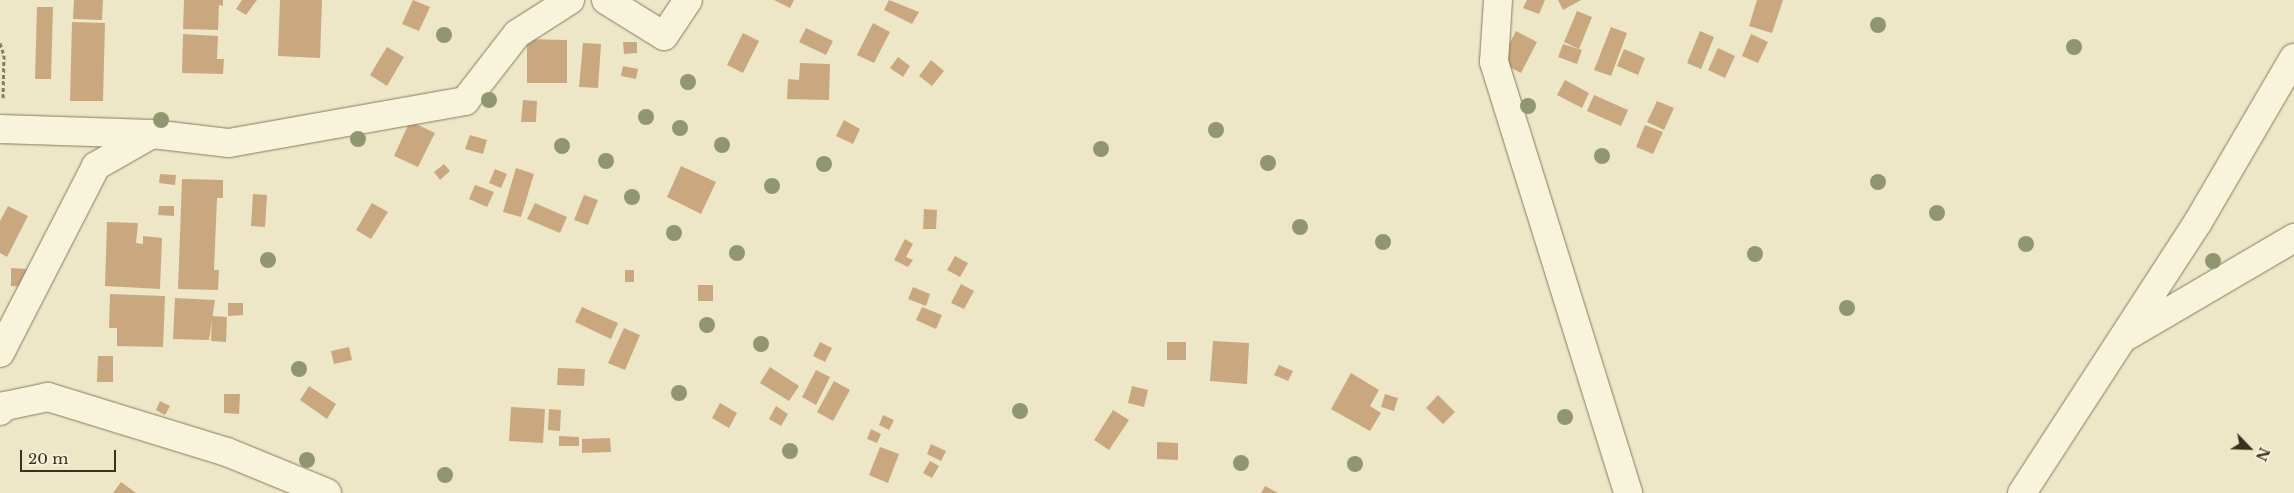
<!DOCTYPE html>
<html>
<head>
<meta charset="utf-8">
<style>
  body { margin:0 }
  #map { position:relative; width:2294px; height:493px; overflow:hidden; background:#ede7c8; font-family:"Libre Baskerville",serif }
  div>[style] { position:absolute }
  .building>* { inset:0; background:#caa87f }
  .path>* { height:3px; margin-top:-1.5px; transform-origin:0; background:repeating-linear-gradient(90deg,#897a5d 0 4px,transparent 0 6.5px) }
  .roads { filter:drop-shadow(0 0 1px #897a5d) drop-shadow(0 0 1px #897a5d) }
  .street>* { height:28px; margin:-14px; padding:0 14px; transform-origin:14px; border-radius:14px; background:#f8f3db }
  .trees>* { width:16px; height:16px; margin:-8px; border-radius:50%; background:#909770 }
  span { translate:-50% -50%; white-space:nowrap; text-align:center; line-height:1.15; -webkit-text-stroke:4px #f5f0d7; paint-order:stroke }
  .north { position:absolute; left:2224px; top:423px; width:50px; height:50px; -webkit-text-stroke:4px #f5f0d7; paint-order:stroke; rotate:114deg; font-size:14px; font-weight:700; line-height:20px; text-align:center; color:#3a3020 }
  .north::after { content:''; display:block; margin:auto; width:18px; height:22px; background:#3a3020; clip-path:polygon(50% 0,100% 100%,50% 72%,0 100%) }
  .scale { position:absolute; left:20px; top:450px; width:96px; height:22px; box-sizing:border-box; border:2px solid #3a3020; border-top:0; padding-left:6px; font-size:15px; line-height:18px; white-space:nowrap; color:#3a3020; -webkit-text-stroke:4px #f5f0d7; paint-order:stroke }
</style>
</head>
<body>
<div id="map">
  <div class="building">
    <div style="clip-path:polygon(74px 0,103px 0,102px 20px,73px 19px)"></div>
    <div style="clip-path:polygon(184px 0,223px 0,223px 6px,219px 5px,218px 30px,183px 29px)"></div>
    <div style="clip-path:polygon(242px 0,257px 0,246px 15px,236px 9px)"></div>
    <div style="clip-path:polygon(280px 0,322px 0,320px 58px,278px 56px)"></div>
    <div style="clip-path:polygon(413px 0,430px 7px,419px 31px,402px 24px)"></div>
    <div style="clip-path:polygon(774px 0,794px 0,790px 8px)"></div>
    <div style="clip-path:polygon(889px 0,919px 12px,912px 24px,884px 10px)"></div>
    <div style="clip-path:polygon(1527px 0,1545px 0,1539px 14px,1523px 8px)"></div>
    <div style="clip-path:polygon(1558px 0,1581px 0,1563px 10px)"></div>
    <div style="clip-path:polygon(1757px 0,1783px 0,1772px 33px,1749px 26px)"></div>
    <div style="clip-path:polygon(37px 7px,53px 7px,51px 79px,35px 79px)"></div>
    <div style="clip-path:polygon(1577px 11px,1592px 17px,1579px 49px,1564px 42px)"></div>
    <div style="clip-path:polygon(72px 22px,105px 23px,103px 101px,70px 101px)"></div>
    <div style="clip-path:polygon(873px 23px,890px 32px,874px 63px,857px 55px)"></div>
    <div style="clip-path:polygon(1611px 27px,1627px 33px,1611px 76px,1594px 70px)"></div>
    <div style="clip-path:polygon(806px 28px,833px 41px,826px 55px,799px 42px)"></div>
    <div style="clip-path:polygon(1516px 31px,1537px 42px,1521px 73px,1500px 62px)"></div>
    <div style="clip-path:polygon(1700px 31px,1714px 37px,1701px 69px,1687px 63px)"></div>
    <div style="clip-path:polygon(743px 33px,759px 41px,743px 73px,727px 65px)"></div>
    <div style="clip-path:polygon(183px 34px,218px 36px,217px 59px,224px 59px,223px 74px,182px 73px)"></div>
    <div style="clip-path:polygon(1751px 34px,1768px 42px,1758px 63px,1742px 56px)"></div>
    <div style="clip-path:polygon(527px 39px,567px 40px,567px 83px,527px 83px)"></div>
    <div style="clip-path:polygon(623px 42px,637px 42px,637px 53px,624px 54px)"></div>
    <div style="clip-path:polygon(583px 43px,601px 44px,598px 88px,579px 87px)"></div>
    <div style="clip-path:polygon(1563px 44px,1582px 50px,1577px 64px,1558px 57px)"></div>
    <div style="clip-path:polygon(387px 47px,404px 57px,387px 86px,370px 75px)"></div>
    <div style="clip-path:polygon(1718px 48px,1735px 56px,1725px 78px,1708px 70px)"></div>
    <div style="clip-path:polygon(1624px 49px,1645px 58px,1638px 75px,1617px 66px)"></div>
    <div style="clip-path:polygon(898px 57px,910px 66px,903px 77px,890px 68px)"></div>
    <div style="clip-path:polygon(931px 60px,944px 71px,932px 86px,919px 76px)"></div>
    <div style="clip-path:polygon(800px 63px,830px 64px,829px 100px,787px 99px,788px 79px,799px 80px)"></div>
    <div style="clip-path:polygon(623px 66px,638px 69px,636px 79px,621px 76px)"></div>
    <div style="clip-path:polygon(1565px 80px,1589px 93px,1582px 108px,1557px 95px)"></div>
    <div style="clip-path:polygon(1594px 95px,1628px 110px,1621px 126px,1587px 111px)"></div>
    <div style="clip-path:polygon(523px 100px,537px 101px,536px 122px,521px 122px)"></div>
    <div style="clip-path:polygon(1657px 101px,1674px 108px,1664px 130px,1647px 122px)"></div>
    <div style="clip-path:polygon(844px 120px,860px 129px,853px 144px,836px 136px)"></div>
    <div style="clip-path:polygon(410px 121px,435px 133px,418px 167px,394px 156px)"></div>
    <div style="clip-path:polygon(1645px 125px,1663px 132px,1653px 154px,1636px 147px)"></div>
    <div style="clip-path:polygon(470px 135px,487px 140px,483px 154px,465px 149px)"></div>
    <div style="clip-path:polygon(444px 164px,450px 171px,440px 180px,434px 172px)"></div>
    <div style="clip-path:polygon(681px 166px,716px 182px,701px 214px,667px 197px)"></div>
    <div style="clip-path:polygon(516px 168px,534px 174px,521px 217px,503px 212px)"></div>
    <div style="clip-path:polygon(495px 169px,507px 174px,501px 188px,489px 183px)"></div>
    <div style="clip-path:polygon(160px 174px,176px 175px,175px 185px,159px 183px)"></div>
    <div style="clip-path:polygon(182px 179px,223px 180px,223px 198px,217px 198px,214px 270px,219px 270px,218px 290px,178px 289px)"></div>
    <div style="clip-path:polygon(475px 185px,494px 192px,487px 207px,469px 199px)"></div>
    <div style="clip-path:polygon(253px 194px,267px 195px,265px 227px,251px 226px)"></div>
    <div style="clip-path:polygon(584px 195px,598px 200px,588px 225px,574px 220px)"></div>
    <div style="clip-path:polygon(372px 203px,388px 212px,371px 239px,356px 230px)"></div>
    <div style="clip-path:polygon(535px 203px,567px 217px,560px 233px,527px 219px)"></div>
    <div style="clip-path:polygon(8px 206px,28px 216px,7px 257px,0 253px,0 221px)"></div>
    <div style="clip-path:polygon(159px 206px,174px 206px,174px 216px,158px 215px)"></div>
    <div style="clip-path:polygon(924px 209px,937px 210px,936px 229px,923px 229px)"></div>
    <div style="clip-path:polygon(107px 222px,138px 223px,136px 243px,143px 244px,143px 236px,162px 238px,160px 289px,105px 286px)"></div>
    <div style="clip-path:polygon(905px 239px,913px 244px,906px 257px,913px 260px,908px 267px,894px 260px)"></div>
    <div style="clip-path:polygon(955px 256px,968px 263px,960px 277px,947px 270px)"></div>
    <div style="clip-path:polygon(11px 268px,27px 269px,27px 287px,11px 286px)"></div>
    <div style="clip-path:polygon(625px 270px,634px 270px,634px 282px,625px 282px)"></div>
    <div style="clip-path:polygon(961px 284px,974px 291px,964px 309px,951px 303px)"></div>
    <div style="clip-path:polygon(698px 285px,713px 285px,713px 301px,698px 301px)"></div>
    <div style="clip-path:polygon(913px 287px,930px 294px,926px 306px,908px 299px)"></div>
    <div style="clip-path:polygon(110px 294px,165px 296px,163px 347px,117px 346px,117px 328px,109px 328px)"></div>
    <div style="clip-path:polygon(175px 298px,215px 300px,209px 340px,173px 339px)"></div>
    <div style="clip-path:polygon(228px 303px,243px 303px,243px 315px,228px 316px)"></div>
    <div style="clip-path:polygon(582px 307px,618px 323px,611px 339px,575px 322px)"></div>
    <div style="clip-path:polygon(922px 307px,942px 315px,936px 329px,916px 320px)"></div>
    <div style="clip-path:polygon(212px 316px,227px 317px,226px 342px,211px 341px)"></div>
    <div style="clip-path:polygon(624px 328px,640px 335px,625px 370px,608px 363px)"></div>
    <div style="clip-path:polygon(1213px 341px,1249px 343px,1247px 384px,1210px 381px)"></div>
    <div style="clip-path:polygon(820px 342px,832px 348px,825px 362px,813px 356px)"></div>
    <div style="clip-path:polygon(1167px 342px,1186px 342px,1186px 360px,1167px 360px)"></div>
    <div style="clip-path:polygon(349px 347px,352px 360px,334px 364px,331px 351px)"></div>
    <div style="clip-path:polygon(98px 356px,113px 356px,113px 382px,97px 382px)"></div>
    <div style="clip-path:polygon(1279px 365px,1293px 371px,1288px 381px,1274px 375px)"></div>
    <div style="clip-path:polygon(770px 367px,799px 386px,789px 401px,760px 383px)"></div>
    <div style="clip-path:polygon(558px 368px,585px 369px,584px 386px,557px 385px)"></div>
    <div style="clip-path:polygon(816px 370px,830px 377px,816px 405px,802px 397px)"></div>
    <div style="clip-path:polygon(1351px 373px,1379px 390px,1370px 406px,1381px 413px,1370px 431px,1331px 409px)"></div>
    <div style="clip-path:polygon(834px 381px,850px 390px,833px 421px,817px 412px)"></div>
    <div style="clip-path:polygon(309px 386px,336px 404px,327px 419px,300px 400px)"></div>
    <div style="clip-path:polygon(1132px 386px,1148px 390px,1144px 407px,1128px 403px)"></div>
    <div style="clip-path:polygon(224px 394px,240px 394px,239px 414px,224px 413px)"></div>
    <div style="clip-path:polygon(1385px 394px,1398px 398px,1394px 411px,1381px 407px)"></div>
    <div style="clip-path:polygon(1438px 395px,1455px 412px,1443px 424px,1426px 408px)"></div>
    <div style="clip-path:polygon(160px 401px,170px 406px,165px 415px,156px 410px)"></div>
    <div style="clip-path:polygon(720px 403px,737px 413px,729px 428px,712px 418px)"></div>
    <div style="clip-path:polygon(776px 406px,788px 414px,781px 426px,769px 419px)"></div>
    <div style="clip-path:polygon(511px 407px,545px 409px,543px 443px,509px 441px)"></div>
    <div style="clip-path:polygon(549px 409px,561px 410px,560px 431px,548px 430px)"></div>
    <div style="clip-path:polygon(1113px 410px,1129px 420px,1109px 450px,1094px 440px)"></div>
    <div style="clip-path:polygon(883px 415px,894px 420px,889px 430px,879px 425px)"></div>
    <div style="clip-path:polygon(871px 429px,881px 434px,877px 443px,867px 439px)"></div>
    <div style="clip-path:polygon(559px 436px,579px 437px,579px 446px,559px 446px)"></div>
    <div style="clip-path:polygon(610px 438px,611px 452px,582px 453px,582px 439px)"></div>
    <div style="clip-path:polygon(1157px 442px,1178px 443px,1178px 460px,1157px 459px)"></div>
    <div style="clip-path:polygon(931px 444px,946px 451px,941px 461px,927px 454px)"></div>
    <div style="clip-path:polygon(880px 447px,899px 454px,888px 483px,869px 475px)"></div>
    <div style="clip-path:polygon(930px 461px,939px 466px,932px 478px,923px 473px)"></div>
    <div style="clip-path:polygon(121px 482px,136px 493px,113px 493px)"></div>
    <div style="clip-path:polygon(1265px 486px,1278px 493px,1261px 493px)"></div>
  </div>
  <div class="path">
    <div style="left:0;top:43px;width:13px;rotate:72deg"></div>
    <div style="left:4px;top:55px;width:45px;rotate:91.3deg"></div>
  </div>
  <div class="roads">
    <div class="street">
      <div style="left:606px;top:0;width:68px;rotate:31.8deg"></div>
      <div style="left:664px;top:36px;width:43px;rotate:-56.3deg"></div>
      <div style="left:1498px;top:0;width:62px;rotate:93.7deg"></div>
      <div style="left:1494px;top:62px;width:451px;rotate:72.7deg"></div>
      <div style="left:0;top:129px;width:152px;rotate:1.9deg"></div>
      <div style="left:152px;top:134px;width:78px;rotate:6.7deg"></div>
      <div style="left:229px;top:143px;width:240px;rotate:-10.1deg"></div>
      <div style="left:465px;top:101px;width:85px;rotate:-52.2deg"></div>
      <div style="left:517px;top:34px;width:63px;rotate:-32.7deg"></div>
      <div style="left:2127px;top:336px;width:194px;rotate:-30.4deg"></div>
      <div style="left:0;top:353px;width:210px;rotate:-62.8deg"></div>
      <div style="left:96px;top:166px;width:64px;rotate:-29.7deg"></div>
      <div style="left:0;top:411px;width:7px;rotate:-45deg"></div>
      <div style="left:5px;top:406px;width:44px;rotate:-11.8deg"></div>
      <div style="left:48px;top:397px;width:187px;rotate:17.1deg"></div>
      <div style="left:227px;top:452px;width:108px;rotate:22.3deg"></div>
      <div style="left:2022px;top:493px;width:323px;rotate:-57deg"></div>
      <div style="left:2198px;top:222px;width:190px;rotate:-59.7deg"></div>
    </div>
  </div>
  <div class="trees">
    <div style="left:1878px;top:25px"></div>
    <div style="left:444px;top:35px"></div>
    <div style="left:2074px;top:47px"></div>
    <div style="left:688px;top:82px"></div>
    <div style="left:489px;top:100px"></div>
    <div style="left:1528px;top:106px"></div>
    <div style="left:646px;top:117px"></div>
    <div style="left:161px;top:120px"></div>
    <div style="left:680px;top:128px"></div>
    <div style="left:1216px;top:130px"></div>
    <div style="left:358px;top:139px"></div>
    <div style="left:722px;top:145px"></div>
    <div style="left:562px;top:146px"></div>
    <div style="left:1101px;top:149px"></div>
    <div style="left:1602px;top:156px"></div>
    <div style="left:606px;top:161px"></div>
    <div style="left:1268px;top:163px"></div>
    <div style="left:824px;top:164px"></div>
    <div style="left:1878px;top:182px"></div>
    <div style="left:772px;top:186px"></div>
    <div style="left:632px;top:197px"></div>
    <div style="left:1937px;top:213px"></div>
    <div style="left:1300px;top:227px"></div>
    <div style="left:674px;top:233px"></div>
    <div style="left:1383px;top:242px"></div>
    <div style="left:2026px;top:244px"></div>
    <div style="left:737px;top:253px"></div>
    <div style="left:1755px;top:254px"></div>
    <div style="left:268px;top:260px"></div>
    <div style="left:2213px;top:261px"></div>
    <div style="left:1847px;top:308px"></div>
    <div style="left:707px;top:325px"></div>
    <div style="left:761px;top:344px"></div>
    <div style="left:299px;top:369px"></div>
    <div style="left:679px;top:393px"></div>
    <div style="left:1020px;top:411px"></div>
    <div style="left:1565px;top:417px"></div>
    <div style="left:790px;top:451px"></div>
    <div style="left:307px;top:460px"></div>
    <div style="left:1241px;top:463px"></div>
    <div style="left:1355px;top:464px"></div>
    <div style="left:445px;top:475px"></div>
  </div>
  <div class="north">N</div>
  <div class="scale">20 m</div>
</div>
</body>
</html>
